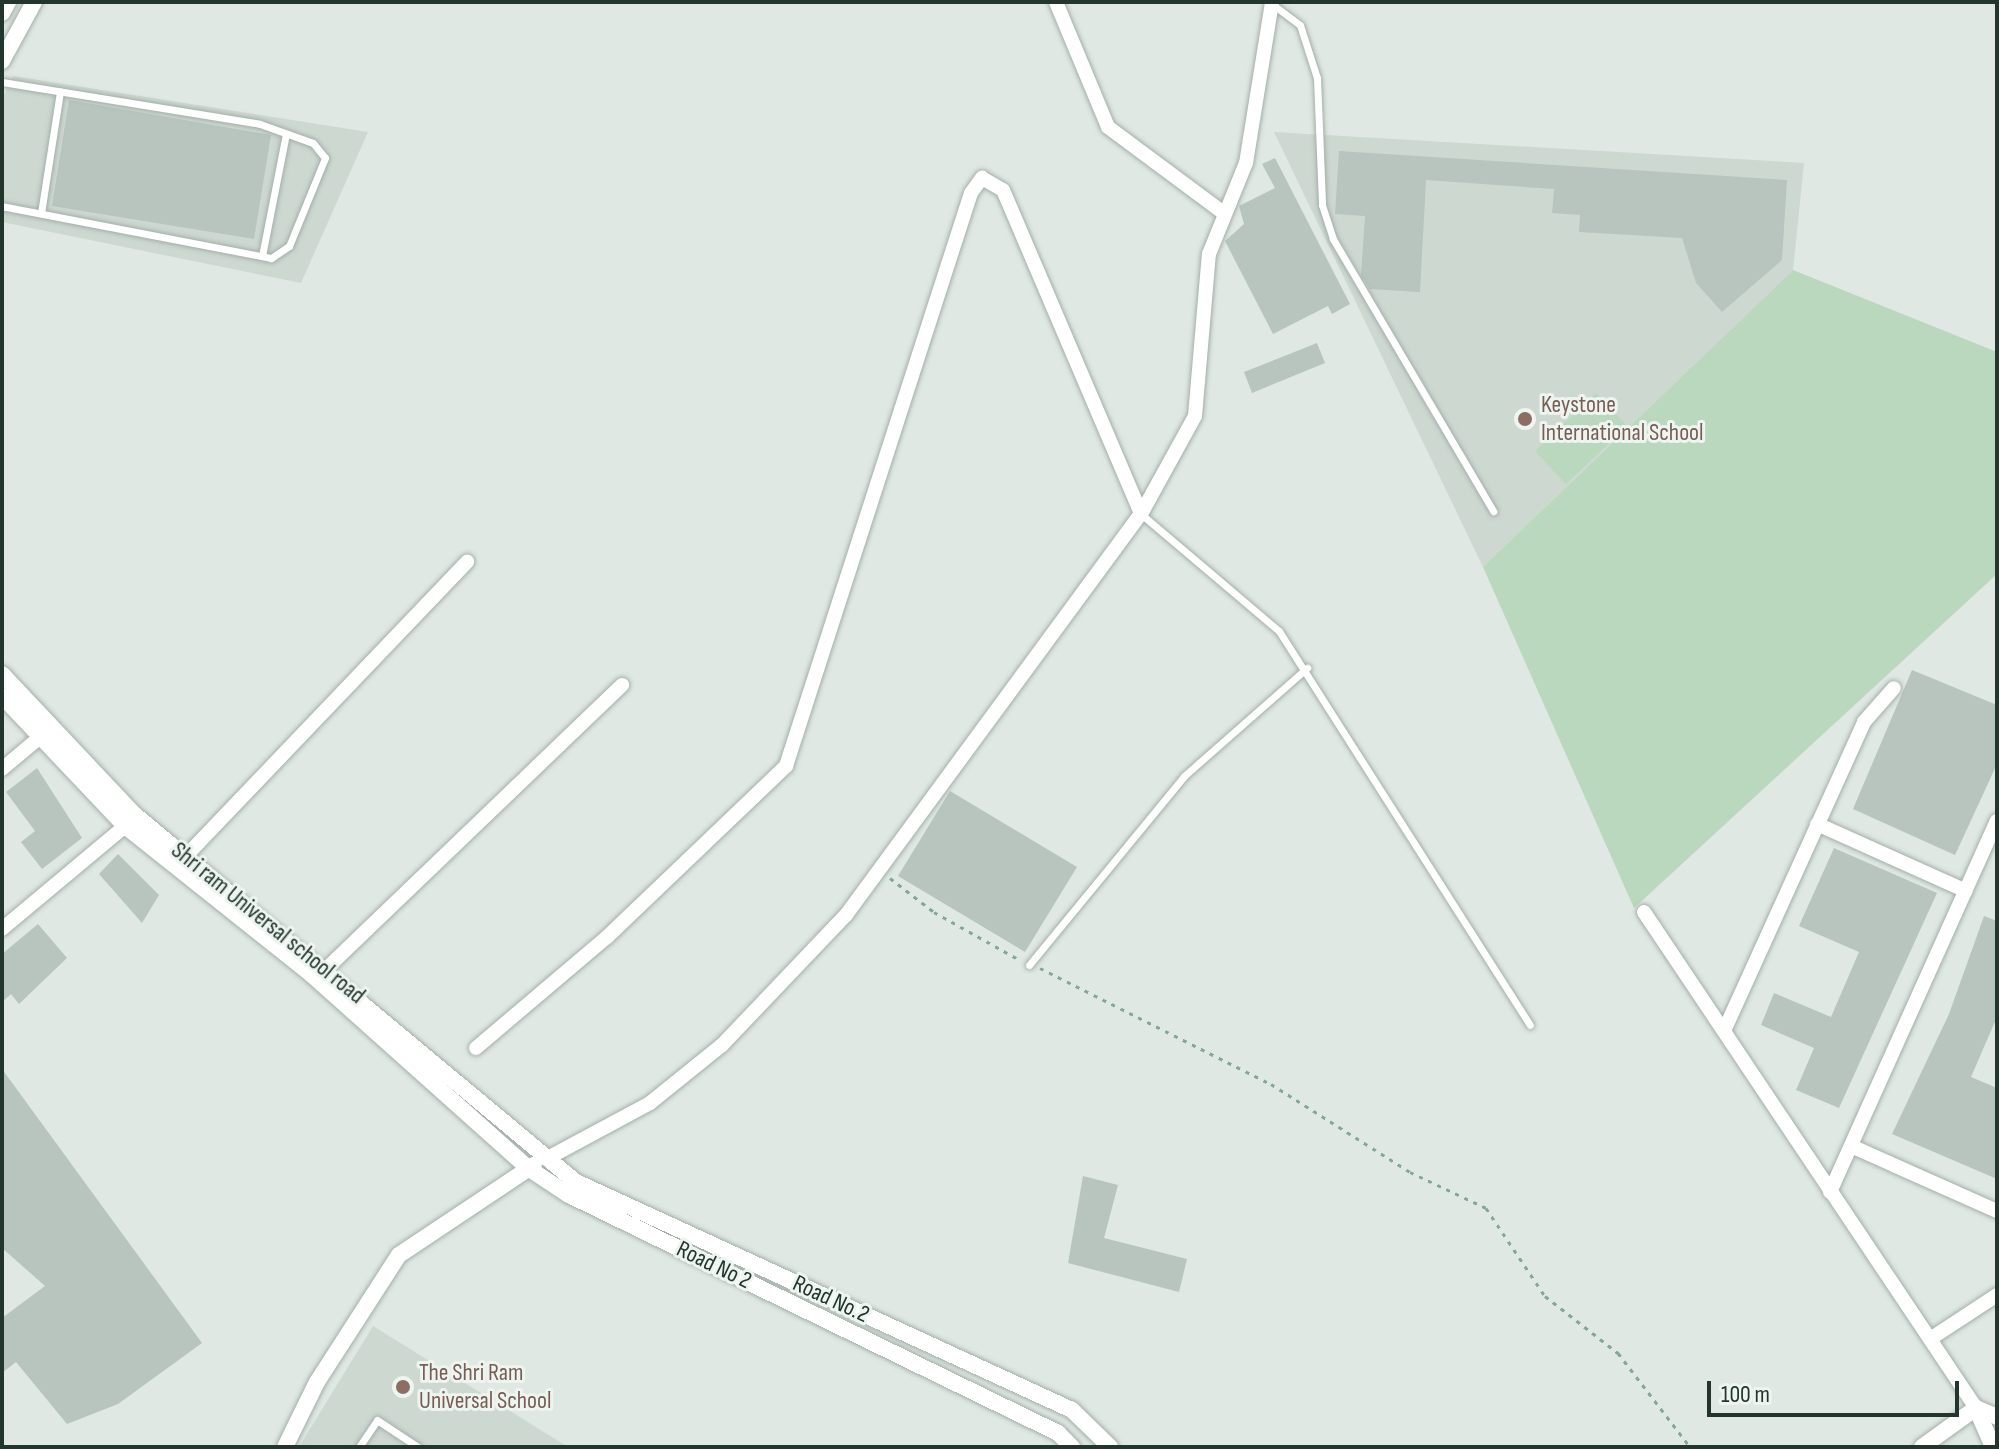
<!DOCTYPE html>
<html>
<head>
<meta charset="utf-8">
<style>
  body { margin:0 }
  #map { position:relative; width:1999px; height:1449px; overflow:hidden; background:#dfe8e2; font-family:"Sofia Sans Condensed",sans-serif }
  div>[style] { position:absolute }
  .built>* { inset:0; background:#cdd8d1 }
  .green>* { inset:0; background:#b9d8bd }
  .building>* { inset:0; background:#b7c5be }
  .path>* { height:3px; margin-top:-1.5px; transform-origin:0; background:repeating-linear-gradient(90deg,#82a996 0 4px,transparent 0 10px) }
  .roads { filter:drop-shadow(0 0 2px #a3afa8) drop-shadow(0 0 2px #a3afa8) }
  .service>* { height:7px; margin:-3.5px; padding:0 3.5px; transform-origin:3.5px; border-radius:3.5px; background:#fff }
  .minor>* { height:14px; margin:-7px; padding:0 7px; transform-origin:7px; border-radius:7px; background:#fff }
  .tertiary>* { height:16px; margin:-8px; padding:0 8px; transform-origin:8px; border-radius:8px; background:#fff }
  .dots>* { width:22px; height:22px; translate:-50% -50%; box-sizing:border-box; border:4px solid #eef5f1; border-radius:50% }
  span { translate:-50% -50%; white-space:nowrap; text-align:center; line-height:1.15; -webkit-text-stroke:6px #eef5f1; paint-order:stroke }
  .education-label { font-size:24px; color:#785e54 }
  .left { translate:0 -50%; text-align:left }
  .street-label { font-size:24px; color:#22362d }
  .frame { position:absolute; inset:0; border:4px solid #22362d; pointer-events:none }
  .scale { position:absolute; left:1707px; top:1381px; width:252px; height:36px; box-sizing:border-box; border:4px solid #22362d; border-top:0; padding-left:10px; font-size:24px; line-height:28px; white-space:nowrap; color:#22362d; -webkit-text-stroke:6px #eef5f1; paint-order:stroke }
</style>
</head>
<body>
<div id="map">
  <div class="built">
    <div style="clip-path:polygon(13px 76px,368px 132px,301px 283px,2px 222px,2px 99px)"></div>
    <div style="clip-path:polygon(1274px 132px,1804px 163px,1793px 270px,1483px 567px)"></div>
    <div style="clip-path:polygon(373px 1326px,568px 1447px,299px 1447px)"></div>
  </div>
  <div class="green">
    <div style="clip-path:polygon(1793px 270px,1997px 352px,1997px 574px,1634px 908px,1483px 567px)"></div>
    <div style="clip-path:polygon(1596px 393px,1627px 426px,1566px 484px,1535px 451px)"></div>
  </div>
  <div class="building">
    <div style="clip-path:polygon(69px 100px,271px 135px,254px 239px,52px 206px)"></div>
    <div style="clip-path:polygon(1339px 151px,1787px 180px,1782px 260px,1722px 312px,1696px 283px,1682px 238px,1579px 232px,1580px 215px,1552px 213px,1554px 189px,1426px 180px,1420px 292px,1370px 289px,1361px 275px,1365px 216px,1335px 214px)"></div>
    <div style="clip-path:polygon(1275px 158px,1350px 304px,1332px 314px,1328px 306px,1273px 334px,1225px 241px,1244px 224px,1239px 206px,1275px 188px,1262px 164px)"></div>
    <div style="clip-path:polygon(1317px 343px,1325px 363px,1252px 393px,1244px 372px)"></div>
    <div style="clip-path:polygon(1912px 670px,1997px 705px,1997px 764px,1955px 855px,1853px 809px)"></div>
    <div style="clip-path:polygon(37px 768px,82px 838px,42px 869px,21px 842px,35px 831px,6px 792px)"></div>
    <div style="clip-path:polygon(950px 791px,1077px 867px,1025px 952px,898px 876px)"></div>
    <div style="clip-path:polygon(1834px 848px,1937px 893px,1839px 1108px,1796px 1090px,1814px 1048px,1761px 1025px,1774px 993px,1831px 1017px,1859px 952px,1799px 926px)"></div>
    <div style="clip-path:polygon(118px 854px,159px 895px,142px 923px,99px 874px)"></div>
    <div style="clip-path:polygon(1984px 916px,1997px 921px,1997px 1017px,1971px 1077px,1997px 1088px,1997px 1179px,1892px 1134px,1949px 1014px)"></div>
    <div style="clip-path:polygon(38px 924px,67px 958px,19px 1004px,11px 994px,2px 1002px,2px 954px)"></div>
    <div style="clip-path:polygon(2px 1069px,202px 1343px,118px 1404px,67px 1424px,16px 1362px,2px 1373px,2px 1318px,45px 1286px,2px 1248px)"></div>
    <div style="clip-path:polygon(1083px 1176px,1118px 1185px,1104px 1238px,1187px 1259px,1179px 1292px,1068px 1263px)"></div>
  </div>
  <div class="path">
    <div style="left:890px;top:878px;width:56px;rotate:37.7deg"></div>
    <div style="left:934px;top:912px;width:96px;rotate:29.2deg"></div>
    <div style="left:1040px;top:968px;width:258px;rotate:26.7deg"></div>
    <div style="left:1271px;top:1084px;width:165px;rotate:32.3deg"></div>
    <div style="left:1410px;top:1172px;width:84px;rotate:25.3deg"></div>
    <div style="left:1486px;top:1208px;width:106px;rotate:56.2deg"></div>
    <div style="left:1545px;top:1296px;width:93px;rotate:38deg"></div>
    <div style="left:1618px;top:1353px;width:118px;rotate:52.5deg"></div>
  </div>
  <div class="roads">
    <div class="service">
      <div style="left:1272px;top:4px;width:35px;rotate:37deg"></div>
      <div style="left:1300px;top:25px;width:56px;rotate:72.2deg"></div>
      <div style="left:1317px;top:78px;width:127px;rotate:87.7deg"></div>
      <div style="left:1322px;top:205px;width:36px;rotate:72deg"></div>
      <div style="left:1333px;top:239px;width:316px;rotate:59.5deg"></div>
      <div style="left:2px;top:82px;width:261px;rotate:9.2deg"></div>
      <div style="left:260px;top:124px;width:56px;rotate:19.7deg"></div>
      <div style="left:313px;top:143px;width:19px;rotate:51deg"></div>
      <div style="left:325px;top:158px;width:95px;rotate:112.2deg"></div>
      <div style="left:289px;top:246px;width:22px;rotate:146deg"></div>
      <div style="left:271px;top:258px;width:274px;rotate:-169.1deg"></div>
      <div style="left:41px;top:213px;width:123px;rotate:-81.1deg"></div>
      <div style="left:262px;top:256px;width:124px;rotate:-78.9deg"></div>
      <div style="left:1141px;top:514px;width:181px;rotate:40.3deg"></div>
      <div style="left:1279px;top:631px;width:467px;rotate:57.5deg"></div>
      <div style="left:1029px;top:965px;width:244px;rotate:-50.6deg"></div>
      <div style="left:1184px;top:776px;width:164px;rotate:-41.3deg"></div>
      <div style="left:359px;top:1447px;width:32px;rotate:-56deg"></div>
      <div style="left:377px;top:1420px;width:49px;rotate:33.4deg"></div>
    </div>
    <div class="minor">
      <div style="left:1056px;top:2px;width:135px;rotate:67.4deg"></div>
      <div style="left:1108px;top:127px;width:144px;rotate:36.6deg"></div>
      <div style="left:2px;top:769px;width:50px;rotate:-40.1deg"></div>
      <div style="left:1817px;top:824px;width:163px;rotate:24.2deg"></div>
      <div style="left:184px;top:858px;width:410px;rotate:-46.3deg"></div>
      <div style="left:1644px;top:912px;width:597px;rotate:56.2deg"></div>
      <div style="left:2px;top:929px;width:160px;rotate:-39.9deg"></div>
      <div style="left:327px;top:968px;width:409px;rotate:-43.8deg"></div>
      <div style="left:1724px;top:1031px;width:339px;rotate:-65.6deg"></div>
      <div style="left:1864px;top:722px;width:45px;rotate:-48.6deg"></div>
      <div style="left:476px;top:1048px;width:172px;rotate:-40.3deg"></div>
      <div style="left:607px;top:937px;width:248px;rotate:-43.7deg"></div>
      <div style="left:786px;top:766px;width:602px;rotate:-72.11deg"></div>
      <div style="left:971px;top:193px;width:19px;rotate:-54deg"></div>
      <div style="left:982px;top:178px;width:24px;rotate:30deg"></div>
      <div style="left:1003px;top:190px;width:352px;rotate:66.9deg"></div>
      <div style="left:1851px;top:1146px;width:160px;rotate:24deg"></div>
      <div style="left:546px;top:1159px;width:118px;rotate:-28.3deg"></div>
      <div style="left:650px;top:1103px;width:92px;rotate:-38.9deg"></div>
      <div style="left:722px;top:1045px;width:180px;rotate:-46.4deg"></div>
      <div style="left:846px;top:915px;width:498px;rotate:-53.7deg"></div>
      <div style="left:1141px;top:514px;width:112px;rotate:-61.1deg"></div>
      <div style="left:1195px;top:416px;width:163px;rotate:-85.1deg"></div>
      <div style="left:1209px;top:254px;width:98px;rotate:-67.9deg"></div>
      <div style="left:1246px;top:163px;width:163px;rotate:-80.8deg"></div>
      <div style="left:1830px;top:1192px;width:407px;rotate:-65.8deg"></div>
      <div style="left:1930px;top:1339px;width:80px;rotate:-33.3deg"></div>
    </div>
    <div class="tertiary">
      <div style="left:2px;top:13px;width:13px;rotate:-61deg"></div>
      <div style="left:2px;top:61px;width:67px;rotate:-61.5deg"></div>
      <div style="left:2px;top:674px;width:194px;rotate:46.7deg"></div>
      <div style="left:135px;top:815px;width:574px;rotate:39.77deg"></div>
      <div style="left:576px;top:1182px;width:546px;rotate:24.69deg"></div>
      <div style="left:1072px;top:1410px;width:53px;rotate:44.2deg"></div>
      <div style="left:2px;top:696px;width:179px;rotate:46.6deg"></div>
      <div style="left:125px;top:826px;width:238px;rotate:38.5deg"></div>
      <div style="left:311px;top:974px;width:291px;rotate:41.8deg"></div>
      <div style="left:528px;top:1168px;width:49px;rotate:33.4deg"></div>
      <div style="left:569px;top:1195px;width:544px;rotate:25.95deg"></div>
      <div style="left:1058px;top:1433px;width:20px;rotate:45deg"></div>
      <div style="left:1976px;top:1408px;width:43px;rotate:66.4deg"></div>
      <div style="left:1976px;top:1408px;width:23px;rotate:23deg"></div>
      <div style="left:285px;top:1447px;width:72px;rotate:-63.8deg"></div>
      <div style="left:317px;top:1382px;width:151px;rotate:-57.2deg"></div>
      <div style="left:399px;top:1255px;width:162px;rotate:-33.7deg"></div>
      <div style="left:1922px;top:1447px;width:67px;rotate:-35.8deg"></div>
    </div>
  </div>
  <div class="dots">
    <div style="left:1525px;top:419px;background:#8d6e63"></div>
    <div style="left:403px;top:1387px;background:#8d6e63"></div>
  </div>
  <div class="education-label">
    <span class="left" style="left:1541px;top:419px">Keystone<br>International School</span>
    <span class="left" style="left:419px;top:1387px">The Shri Ram<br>Universal School</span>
  </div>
  <div class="street-label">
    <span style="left:268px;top:923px;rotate:39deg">Shri ram Universal school road</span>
    <span style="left:714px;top:1265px;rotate:26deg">Road No 2</span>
    <span style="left:831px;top:1299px;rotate:25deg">Road No.2</span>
  </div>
  <div class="frame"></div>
  <div class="scale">100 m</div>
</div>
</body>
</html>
